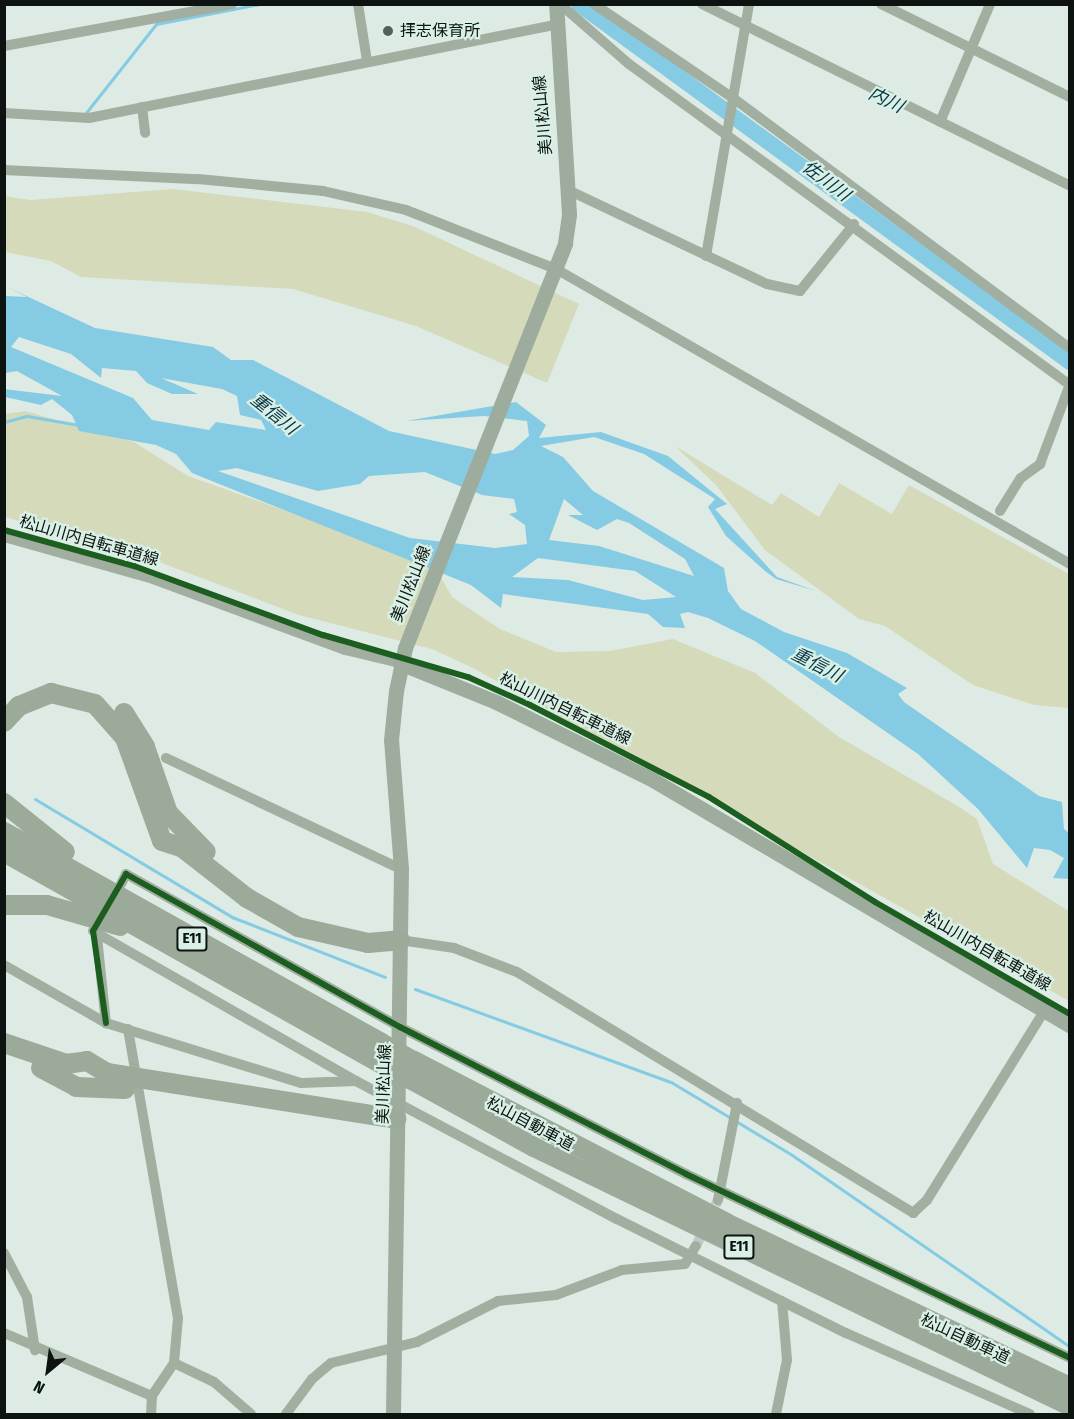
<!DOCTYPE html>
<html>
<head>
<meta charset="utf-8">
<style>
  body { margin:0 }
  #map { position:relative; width:1074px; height:1419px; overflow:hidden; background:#deebe5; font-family:"Fira Sans Condensed","Noto Sans JP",sans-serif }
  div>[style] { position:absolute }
  .green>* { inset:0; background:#d4daba }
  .water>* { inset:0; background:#85cbe4 }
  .stream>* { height:3px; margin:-1.5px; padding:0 1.5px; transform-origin:1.5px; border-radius:1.5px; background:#85cbe4 }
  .river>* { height:16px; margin:-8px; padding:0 8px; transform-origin:8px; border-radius:8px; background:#85cbe4 }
  .street-tunnel>* { height:10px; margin-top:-5px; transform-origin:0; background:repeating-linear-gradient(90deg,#becbc5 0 10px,transparent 0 15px) }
  .street>* { height:10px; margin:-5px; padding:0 5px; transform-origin:5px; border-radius:5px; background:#a2aea0 }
  .secondary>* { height:15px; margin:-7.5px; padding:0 7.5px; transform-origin:7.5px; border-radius:7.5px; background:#9eac9e }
  .highway>* { height:20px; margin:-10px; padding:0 10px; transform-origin:10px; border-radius:10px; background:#9caa9a }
  .highway-bridge>* { height:20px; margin:-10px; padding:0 10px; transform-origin:10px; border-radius:10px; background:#9caa9a }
  .cycleway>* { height:6px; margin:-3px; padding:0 3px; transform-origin:3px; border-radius:3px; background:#1b5e20 }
  .dots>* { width:16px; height:16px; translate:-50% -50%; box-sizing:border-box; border:3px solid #d9f0e6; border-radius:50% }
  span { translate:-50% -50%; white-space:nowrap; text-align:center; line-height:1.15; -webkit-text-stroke:4.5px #d9f0e6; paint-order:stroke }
  .shield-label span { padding:2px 4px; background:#d9f0e6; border:2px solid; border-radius:4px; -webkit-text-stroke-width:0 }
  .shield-label { font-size:15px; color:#0c1310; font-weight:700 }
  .poi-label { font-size:16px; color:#0c1310 }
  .left { translate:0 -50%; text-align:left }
  .street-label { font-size:16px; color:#0c1310 }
  .water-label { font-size:18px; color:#083545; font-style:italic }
  .frame { position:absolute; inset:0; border:6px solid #0c1310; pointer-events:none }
  .north { position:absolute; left:18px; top:1341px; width:60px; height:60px; -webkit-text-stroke:4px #d9f0e6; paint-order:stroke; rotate:209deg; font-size:16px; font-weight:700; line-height:24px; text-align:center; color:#0c1310 }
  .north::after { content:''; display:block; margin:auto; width:21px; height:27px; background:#0c1310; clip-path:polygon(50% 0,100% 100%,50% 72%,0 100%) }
</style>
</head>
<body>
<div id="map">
  <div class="green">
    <div style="clip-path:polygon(173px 189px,367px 212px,413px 226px,579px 304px,547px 383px,416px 326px,293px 289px,81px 277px,51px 261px,5px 252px,4px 196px,30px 200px)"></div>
    <div style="clip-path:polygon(25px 411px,134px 442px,188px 476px,300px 516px,428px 554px,452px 597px,500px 629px,556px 652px,610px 651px,673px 639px,755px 673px,839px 737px,961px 808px,977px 819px,993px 864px,1069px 911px,1069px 1001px,475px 669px,432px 649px,299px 615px,157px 561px,5px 517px,5px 414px)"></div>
    <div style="clip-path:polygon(675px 446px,772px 505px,781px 493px,819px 517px,839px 483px,892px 514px,909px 485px,1069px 574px,1069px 708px,1034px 705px,973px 685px,885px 626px,859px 619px,765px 550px,716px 485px)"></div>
  </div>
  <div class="water">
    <div style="clip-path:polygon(evenodd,5px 286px,95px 328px,213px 347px,231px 360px,253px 360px,389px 431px,495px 454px,513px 450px,529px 436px,527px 421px,484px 416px,406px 421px,516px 402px,546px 425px,539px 438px,601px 432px,668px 456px,727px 504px,715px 509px,777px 577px,816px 591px,776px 579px,765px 571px,726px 536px,708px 507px,715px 499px,644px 454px,594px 437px,541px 446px,563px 457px,593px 491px,724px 568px,728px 591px,741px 609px,784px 632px,847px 653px,907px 688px,898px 694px,904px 702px,1039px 796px,1062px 802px,1064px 829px,1069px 833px,1069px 879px,1053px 878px,1064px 858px,1050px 850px,1034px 848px,1027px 868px,978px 809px,918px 754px,755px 641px,708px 618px,688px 612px,680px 614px,685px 628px,663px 627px,648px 614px,503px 594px,501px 608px,471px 585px,192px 473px,176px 454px,156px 445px,79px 431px,72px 415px,52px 399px,41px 405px,5px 397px,4px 389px,62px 396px,17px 371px,5px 373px,5px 296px,27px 297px,5px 286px,19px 337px,71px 354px,101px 378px,102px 368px,136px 371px,147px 383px,172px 394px,198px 394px,161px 378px,222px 389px,237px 396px,240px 415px,261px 420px,266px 430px,216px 422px,209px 430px,152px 420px,133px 398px,11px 347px,19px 337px,5px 286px,237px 468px,318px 491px,360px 484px,369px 476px,425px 472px,482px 495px,514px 499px,517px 512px,509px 514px,525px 525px,527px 544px,495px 548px,410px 538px,218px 471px,237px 468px,5px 286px,564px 499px,583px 515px,568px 515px,597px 530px,617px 519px,629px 523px,685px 559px,694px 576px,599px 546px,549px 540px,564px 499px,5px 286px,538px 558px,635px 571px,676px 597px,643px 600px,568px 580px,512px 577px,538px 558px)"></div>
  </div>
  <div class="stream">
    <div style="left:85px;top:114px;width:115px;rotate:-51.7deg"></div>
    <div style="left:156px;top:24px;width:106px;rotate:-10.9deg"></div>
    <div style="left:4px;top:422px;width:24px;rotate:-15deg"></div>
    <div style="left:27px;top:416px;width:53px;rotate:9.8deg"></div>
    <div style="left:35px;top:799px;width:230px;rotate:30.9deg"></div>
    <div style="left:232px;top:917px;width:164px;rotate:21.4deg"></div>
    <div style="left:415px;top:989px;width:272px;rotate:20deg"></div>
    <div style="left:671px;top:1082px;width:141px;rotate:31.1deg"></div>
    <div style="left:792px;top:1155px;width:338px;rotate:34.6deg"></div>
  </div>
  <div class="river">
    <div style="left:579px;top:4px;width:608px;rotate:36.1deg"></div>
  </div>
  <div class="street-tunnel">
    <div style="left:696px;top:1246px;width:51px;rotate:-64.4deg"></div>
  </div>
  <div class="street">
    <div style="left:358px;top:4px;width:58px;rotate:81deg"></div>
    <div style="left:560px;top:4px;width:91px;rotate:41deg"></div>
    <div style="left:629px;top:64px;width:545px;rotate:36.05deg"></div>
    <div style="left:594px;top:4px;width:168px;rotate:34.1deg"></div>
    <div style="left:733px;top:98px;width:420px;rotate:36.6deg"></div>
    <div style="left:702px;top:4px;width:411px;rotate:26.3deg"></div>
    <div style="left:881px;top:4px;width:211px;rotate:26.2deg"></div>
    <div style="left:4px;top:46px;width:232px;rotate:-10.4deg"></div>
    <div style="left:142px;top:107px;width:26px;rotate:83deg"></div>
    <div style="left:4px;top:113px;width:85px;rotate:3.4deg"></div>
    <div style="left:89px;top:118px;width:475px;rotate:-11.3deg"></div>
    <div style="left:940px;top:122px;width:128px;rotate:-67deg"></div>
    <div style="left:4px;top:170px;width:194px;rotate:2.7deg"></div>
    <div style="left:198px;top:179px;width:126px;rotate:5.5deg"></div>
    <div style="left:323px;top:191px;width:85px;rotate:12.9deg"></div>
    <div style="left:406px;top:210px;width:161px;rotate:21.5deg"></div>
    <div style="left:556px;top:269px;width:593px;rotate:29.85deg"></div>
    <div style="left:568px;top:190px;width:220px;rotate:25.3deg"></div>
    <div style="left:767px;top:284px;width:34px;rotate:12deg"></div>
    <div style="left:800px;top:291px;width:86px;rotate:-51.1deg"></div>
    <div style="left:706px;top:256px;width:256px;rotate:-80.3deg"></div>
    <div style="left:1000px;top:511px;width:39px;rotate:-58deg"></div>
    <div style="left:1021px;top:478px;width:24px;rotate:-36deg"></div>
    <div style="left:1040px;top:464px;width:85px;rotate:-69.4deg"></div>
    <div style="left:4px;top:537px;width:155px;rotate:15.7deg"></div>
    <div style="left:153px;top:579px;width:205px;rotate:20.3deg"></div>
    <div style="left:345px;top:650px;width:57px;rotate:13.3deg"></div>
    <div style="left:166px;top:758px;width:260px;rotate:25.3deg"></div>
    <div style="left:121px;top:884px;width:11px;rotate:-63deg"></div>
    <div style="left:126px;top:874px;width:314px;rotate:29.2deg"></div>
    <div style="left:400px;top:1027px;width:322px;rotate:27.2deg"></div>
    <div style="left:686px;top:1174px;width:426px;rotate:25.6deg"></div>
    <div style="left:96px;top:927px;width:97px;rotate:84.1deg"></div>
    <div style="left:93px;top:931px;width:303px;rotate:29.7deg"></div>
    <div style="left:356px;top:1081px;width:295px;rotate:27.9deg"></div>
    <div style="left:617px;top:1219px;width:256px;rotate:26.5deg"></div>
    <div style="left:846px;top:1333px;width:201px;rotate:23.8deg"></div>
    <div style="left:400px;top:940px;width:55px;rotate:8.4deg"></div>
    <div style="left:454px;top:948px;width:67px;rotate:20.9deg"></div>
    <div style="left:517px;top:972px;width:464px;rotate:31.3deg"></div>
    <div style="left:913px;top:1213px;width:19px;rotate:-43deg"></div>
    <div style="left:927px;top:1200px;width:222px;rotate:-58.2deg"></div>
    <div style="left:4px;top:965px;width:117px;rotate:29.6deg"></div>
    <div style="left:106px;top:1023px;width:204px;rotate:17.1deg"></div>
    <div style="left:301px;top:1083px;width:55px;rotate:-2.1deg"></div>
    <div style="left:128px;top:1029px;width:293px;rotate:80.2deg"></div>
    <div style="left:178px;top:1318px;width:45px;rotate:95.1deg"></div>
    <div style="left:174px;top:1363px;width:40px;rotate:124deg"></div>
    <div style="left:152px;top:1396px;width:18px;rotate:93deg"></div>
    <div style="left:718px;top:1200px;width:99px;rotate:-78.9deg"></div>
    <div style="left:4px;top:1253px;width:50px;rotate:62.4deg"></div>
    <div style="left:27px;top:1297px;width:54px;rotate:81.4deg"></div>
    <div style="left:4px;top:1333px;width:161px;rotate:23.1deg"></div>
    <div style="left:174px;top:1363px;width:44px;rotate:25.4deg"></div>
    <div style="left:214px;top:1382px;width:49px;rotate:40.9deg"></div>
    <div style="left:286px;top:1414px;width:44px;rotate:-53.4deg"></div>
    <div style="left:312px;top:1379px;width:25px;rotate:-40deg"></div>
    <div style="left:331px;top:1363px;width:89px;rotate:-13.7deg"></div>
    <div style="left:417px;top:1342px;width:91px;rotate:-26.8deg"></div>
    <div style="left:498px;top:1301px;width:58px;rotate:-5.9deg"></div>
    <div style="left:556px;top:1295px;width:71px;rotate:-20.7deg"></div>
    <div style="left:622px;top:1270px;width:63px;rotate:-5.4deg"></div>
    <div style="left:685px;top:1264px;width:21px;rotate:-59deg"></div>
    <div style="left:776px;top:1414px;width:55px;rotate:-78.5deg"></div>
    <div style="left:787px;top:1360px;width:59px;rotate:-94.8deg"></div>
  </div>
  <div class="secondary">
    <div style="left:400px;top:663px;width:104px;rotate:22.1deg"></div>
    <div style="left:496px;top:702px;width:175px;rotate:26.4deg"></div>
    <div style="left:653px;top:780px;width:484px;rotate:30.5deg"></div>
    <div style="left:393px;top:1414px;width:545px;rotate:-89.16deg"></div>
    <div style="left:401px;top:869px;width:129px;rotate:-94.4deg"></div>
    <div style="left:391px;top:740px;width:49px;rotate:-84.2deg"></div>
    <div style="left:396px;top:691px;width:44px;rotate:-78.2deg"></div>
    <div style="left:405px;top:648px;width:435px;rotate:-68.4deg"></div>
    <div style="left:565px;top:243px;width:29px;rotate:-82deg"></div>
    <div style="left:569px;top:214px;width:210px;rotate:-93.5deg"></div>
  </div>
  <div class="highway">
    <div style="left:124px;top:713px;width:40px;rotate:58deg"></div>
    <div style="left:145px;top:747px;width:70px;rotate:70.8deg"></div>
    <div style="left:168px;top:813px;width:54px;rotate:45.7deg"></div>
    <div style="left:4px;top:722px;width:22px;rotate:-47deg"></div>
    <div style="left:19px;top:706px;width:35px;rotate:-22deg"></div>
    <div style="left:51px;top:693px;width:45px;rotate:14deg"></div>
    <div style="left:95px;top:704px;width:45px;rotate:48.6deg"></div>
    <div style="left:125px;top:738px;width:109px;rotate:70.2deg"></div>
    <div style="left:162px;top:841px;width:22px;rotate:18deg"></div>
    <div style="left:183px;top:848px;width:81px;rotate:38deg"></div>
    <div style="left:247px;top:898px;width:59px;rotate:29.6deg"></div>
    <div style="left:298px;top:927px;width:72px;rotate:12.9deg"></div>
    <div style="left:368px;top:943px;width:32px;rotate:-5deg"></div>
    <div style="left:4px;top:803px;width:78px;rotate:38.8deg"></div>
    <div style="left:4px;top:832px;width:432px;rotate:29.2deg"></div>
    <div style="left:4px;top:852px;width:431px;rotate:29.3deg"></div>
    <div style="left:4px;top:905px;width:43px"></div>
    <div style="left:47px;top:905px;width:76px;rotate:16deg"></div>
    <div style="left:4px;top:1043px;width:65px;rotate:18.7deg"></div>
    <div style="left:66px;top:1064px;width:21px;rotate:-8deg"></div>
    <div style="left:87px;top:1061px;width:23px;rotate:31deg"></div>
    <div style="left:107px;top:1073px;width:293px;rotate:9deg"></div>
    <div style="left:414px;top:1061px;width:352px;rotate:27.4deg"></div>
    <div style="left:726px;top:1223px;width:381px;rotate:25.5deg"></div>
    <div style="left:41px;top:1068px;width:40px;rotate:28deg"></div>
    <div style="left:76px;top:1087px;width:49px;rotate:2.3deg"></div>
    <div style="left:412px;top:1080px;width:139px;rotate:28.8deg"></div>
    <div style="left:534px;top:1147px;width:595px;rotate:25.79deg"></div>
  </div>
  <div class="highway-bridge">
    <div style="left:381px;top:1043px;width:38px;rotate:29deg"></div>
    <div style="left:380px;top:1063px;width:36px;rotate:28deg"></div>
  </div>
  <div class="cycleway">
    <div style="left:4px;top:530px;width:135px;rotate:15.5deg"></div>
    <div style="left:134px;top:566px;width:201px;rotate:20.1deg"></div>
    <div style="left:323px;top:635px;width:151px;rotate:16.2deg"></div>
    <div style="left:468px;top:677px;width:68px;rotate:24.3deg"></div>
    <div style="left:530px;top:705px;width:201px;rotate:27.2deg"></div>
    <div style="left:709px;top:797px;width:196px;rotate:32.3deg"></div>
    <div style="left:875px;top:902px;width:225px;rotate:29.9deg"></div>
    <div style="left:106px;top:1023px;width:93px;rotate:-98deg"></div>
    <div style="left:93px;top:931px;width:66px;rotate:-59.9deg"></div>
    <div style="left:126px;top:874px;width:314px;rotate:29.2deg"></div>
    <div style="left:400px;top:1027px;width:322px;rotate:27.2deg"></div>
    <div style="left:686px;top:1174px;width:426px;rotate:25.6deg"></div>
  </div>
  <div class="dots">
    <div style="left:388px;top:31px;background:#565f5b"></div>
  </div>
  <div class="shield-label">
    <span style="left:192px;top:939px">E11</span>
    <span style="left:739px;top:1247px">E11</span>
  </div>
  <div class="poi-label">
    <span class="left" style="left:400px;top:31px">拝志保育所</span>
  </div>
  <div class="street-label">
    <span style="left:543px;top:115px;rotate:-95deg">美川松山線</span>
    <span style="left:89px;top:541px;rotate:16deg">松山川内自転車道線</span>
    <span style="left:411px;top:584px;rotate:-68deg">美川松山線</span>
    <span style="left:565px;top:709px;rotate:26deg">松山川内自転車道線</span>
    <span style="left:987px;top:951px;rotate:30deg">松山川内自転車道線</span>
    <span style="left:384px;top:1084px;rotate:-88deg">美川松山線</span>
    <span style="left:530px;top:1124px;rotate:28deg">松山自動車道</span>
    <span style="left:965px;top:1339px;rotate:25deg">松山自動車道</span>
  </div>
  <div class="water-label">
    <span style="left:886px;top:100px;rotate:26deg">内川</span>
    <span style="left:826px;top:181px;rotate:37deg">佐川川</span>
    <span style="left:274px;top:414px;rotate:39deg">重信川</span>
    <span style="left:817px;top:665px;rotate:27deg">重信川</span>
  </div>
  <div class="frame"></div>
  <div class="north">N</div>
</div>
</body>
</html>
